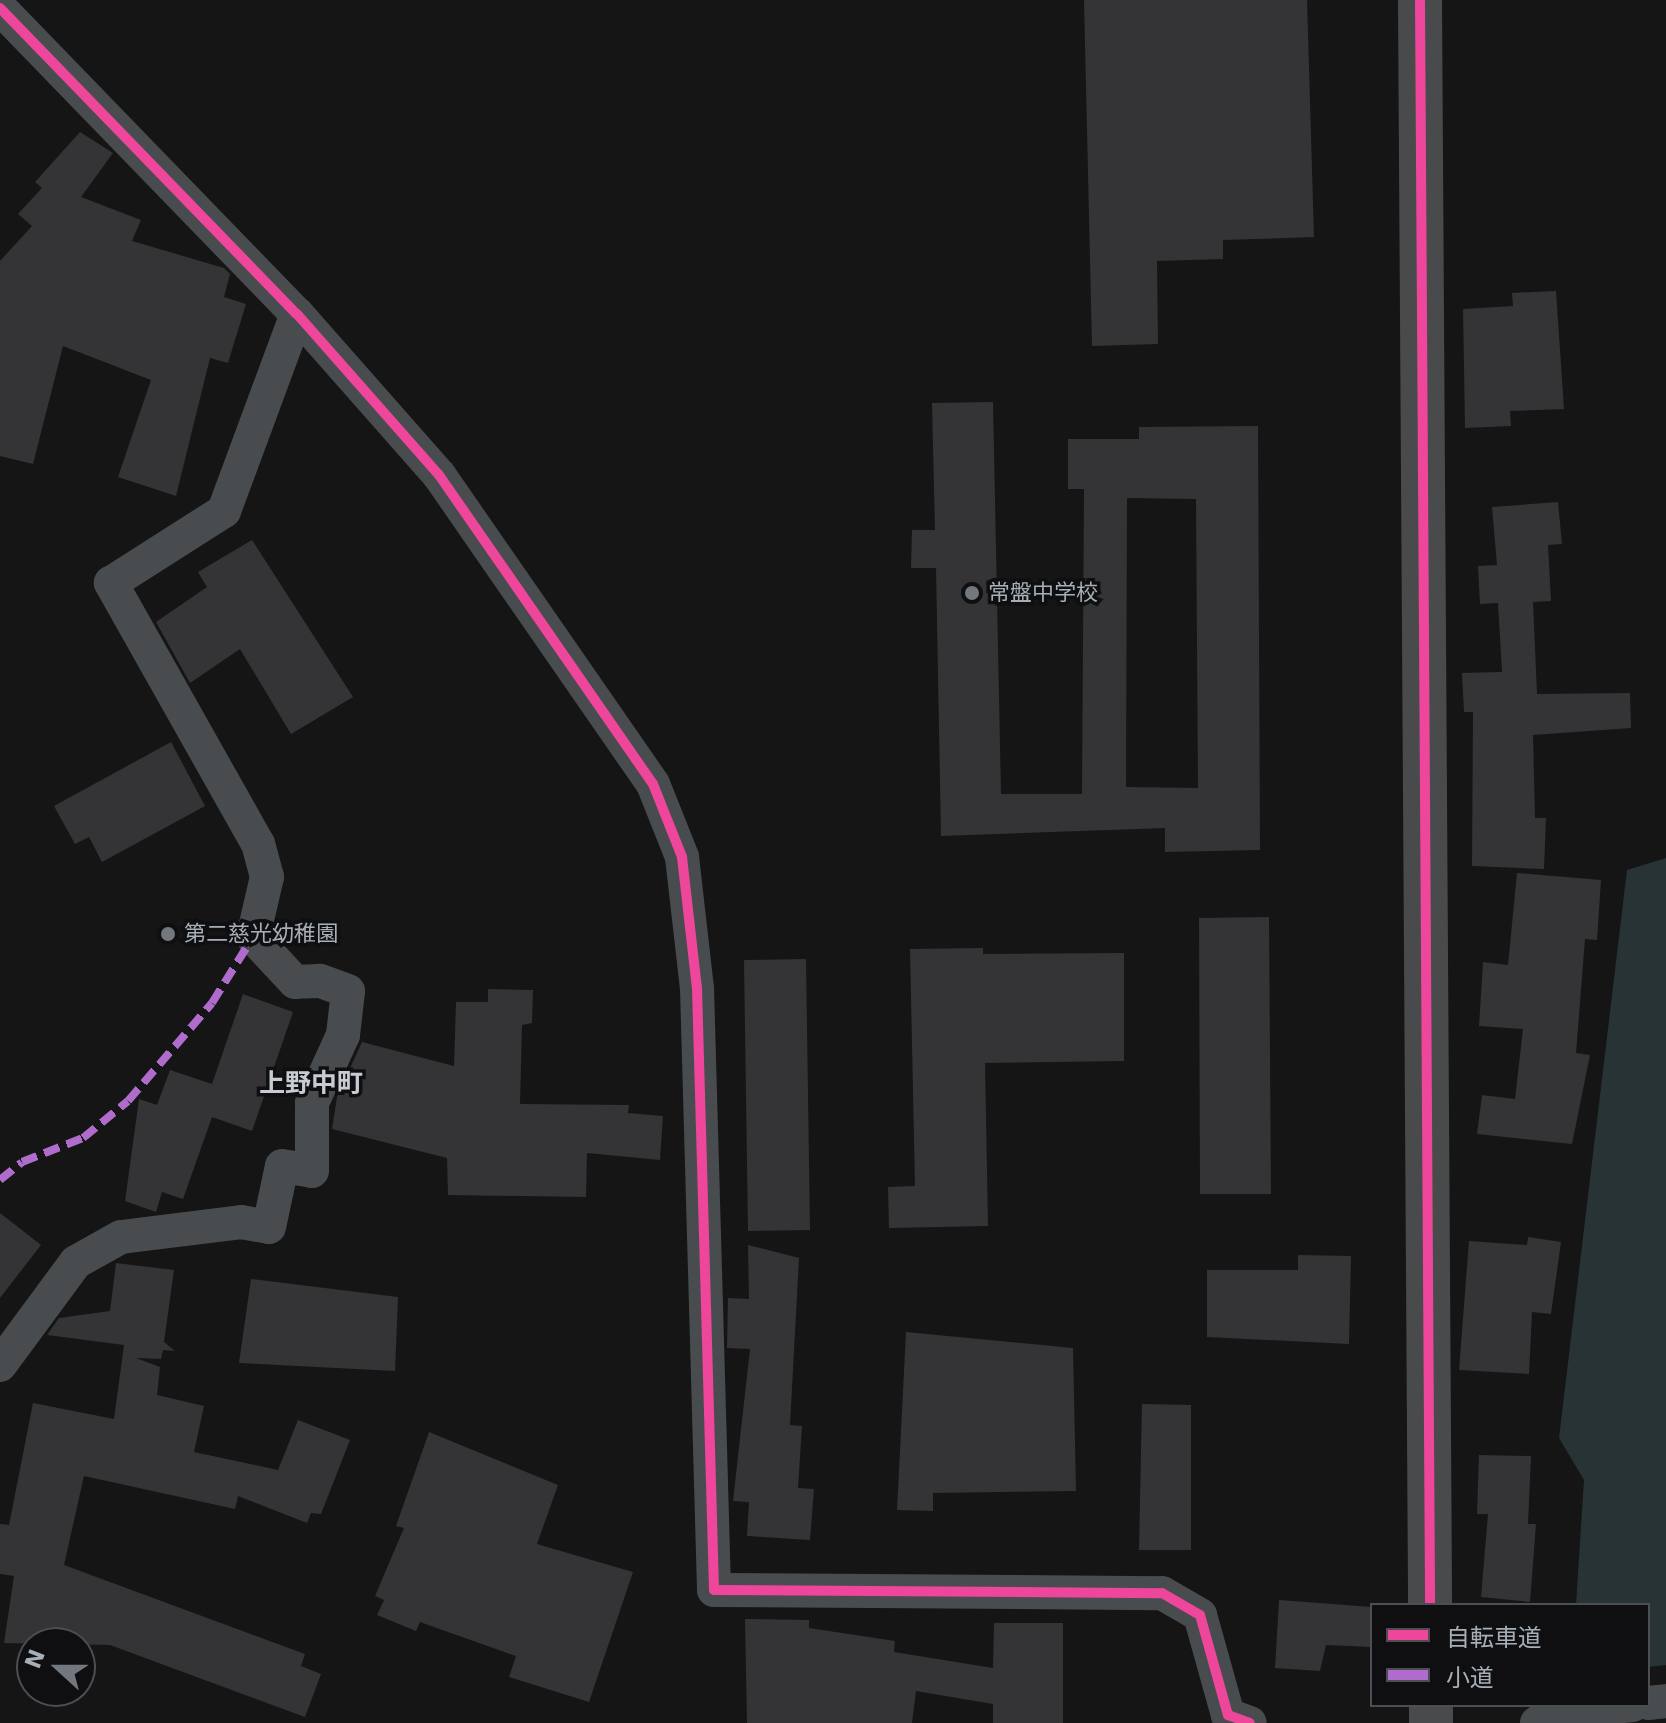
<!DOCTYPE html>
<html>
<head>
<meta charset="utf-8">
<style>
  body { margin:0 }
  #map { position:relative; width:1666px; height:1723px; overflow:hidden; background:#151515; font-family:"DejaVu Sans","Noto Sans JP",sans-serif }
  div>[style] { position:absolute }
  .water>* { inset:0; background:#283336 }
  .building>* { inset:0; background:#343436 }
  .street>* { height:34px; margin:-17px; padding:0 17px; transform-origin:17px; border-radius:17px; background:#494c4e }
  .secondary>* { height:44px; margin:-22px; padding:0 22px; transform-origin:22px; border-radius:22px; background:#484a4c }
  .quiet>* { height:8px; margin-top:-4px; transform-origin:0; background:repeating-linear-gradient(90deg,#b06ccc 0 16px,transparent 0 24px) }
  .cycleway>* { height:10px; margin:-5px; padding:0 5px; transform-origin:5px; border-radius:5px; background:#ed469a }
  .dots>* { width:22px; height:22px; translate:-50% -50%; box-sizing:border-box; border:4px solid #0f0f11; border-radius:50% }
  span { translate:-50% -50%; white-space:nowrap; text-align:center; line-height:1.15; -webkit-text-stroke:7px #0f0f11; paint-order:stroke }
  .poi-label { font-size:22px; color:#a6aeb6 }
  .left { translate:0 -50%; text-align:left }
  .quarter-label { font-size:26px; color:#c7ccd2; font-weight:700 }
  .legend { position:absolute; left:1370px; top:1603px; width:280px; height:104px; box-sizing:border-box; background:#0f0f11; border:2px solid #4b4f53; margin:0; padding:10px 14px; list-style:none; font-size:24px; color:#a6aeb6 }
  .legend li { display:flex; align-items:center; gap:16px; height:40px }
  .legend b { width:40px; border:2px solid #4b4f53 }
  .north { position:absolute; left:16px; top:1627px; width:80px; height:80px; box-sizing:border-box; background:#0f0f11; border:2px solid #4b4f53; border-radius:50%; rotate:291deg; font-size:22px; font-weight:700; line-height:32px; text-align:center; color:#a6aeb6 }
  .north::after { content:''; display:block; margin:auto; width:28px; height:36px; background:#73787e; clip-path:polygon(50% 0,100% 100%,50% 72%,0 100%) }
</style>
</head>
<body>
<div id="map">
  <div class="water">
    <div style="clip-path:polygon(1666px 858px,1666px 1665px,1648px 1667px,1648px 1605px,1576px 1605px,1584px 1480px,1559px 1438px,1627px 870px)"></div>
  </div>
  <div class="building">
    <div style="clip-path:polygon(1084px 0,1307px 0,1314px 237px,1223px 240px,1223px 259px,1157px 261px,1158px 344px,1092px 346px)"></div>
    <div style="clip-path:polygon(80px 132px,113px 153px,81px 197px,141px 220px,132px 241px,224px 268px,230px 274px,224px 297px,246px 304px,228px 363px,210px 358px,176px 496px,118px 477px,151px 380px,63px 346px,33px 464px,0 456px,0 261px,32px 226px,18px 214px,42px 188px,35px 182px)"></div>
    <div style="clip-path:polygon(1556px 291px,1564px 409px,1510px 411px,1511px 426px,1465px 428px,1463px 309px,1513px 306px,1512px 293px)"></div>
    <div style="clip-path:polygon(evenodd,993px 402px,1001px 794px,1082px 794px,1084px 489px,1068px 489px,1068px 439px,1139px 439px,1139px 427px,1258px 426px,1260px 850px,1165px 852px,1165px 828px,941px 836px,936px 568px,911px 568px,912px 530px,935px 530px,932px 403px,993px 402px,1127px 498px,1196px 499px,1198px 788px,1126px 787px,1127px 498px)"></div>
    <div style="clip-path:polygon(1558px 502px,1562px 544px,1548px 545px,1551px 601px,1533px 602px,1537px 694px,1630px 693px,1631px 728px,1533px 735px,1535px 818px,1546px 818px,1544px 869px,1472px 866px,1473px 712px,1464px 712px,1462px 673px,1502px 672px,1498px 603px,1480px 604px,1478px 566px,1497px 565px,1492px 507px)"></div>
    <div style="clip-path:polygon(252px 540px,353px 697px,291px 734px,240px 649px,190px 683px,156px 622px,207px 587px,198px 572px)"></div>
    <div style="clip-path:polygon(171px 742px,205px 806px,102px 862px,89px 837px,75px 844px,54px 806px)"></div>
    <div style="clip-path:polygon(1517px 873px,1601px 880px,1597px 940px,1585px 939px,1576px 1053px,1590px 1055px,1572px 1144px,1477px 1134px,1482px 1095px,1515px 1099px,1523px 1029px,1479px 1026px,1483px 962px,1508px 965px)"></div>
    <div style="clip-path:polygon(1269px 917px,1271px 1194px,1200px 1194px,1199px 918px)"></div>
    <div style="clip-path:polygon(983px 948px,983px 954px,1124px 953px,1124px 1061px,985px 1063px,988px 1226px,889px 1228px,888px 1187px,915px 1186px,910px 949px)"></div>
    <div style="clip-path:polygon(806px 959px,810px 1230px,748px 1231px,744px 960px)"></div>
    <div style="clip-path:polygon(488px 989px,533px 990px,532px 1023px,522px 1025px,520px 1104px,629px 1105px,628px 1113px,663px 1116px,660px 1160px,587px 1153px,586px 1197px,448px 1195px,447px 1158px,332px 1129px,337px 1097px,362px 1042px,454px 1066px,456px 1002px,488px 1002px)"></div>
    <div style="clip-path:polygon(243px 994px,293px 1012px,252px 1131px,212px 1117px,183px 1199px,162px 1192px,156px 1212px,125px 1201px,139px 1099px,157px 1105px,170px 1070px,212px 1084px)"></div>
    <div style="clip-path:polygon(0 1213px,41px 1245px,0 1298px)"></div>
    <div style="clip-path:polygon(1528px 1237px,1561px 1242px,1551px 1314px,1532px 1312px,1529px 1374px,1459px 1370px,1469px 1241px,1527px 1245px)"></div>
    <div style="clip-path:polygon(748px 1245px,799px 1258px,790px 1425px,802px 1426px,798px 1488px,814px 1489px,810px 1540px,747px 1536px,749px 1502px,733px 1501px,750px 1349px,727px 1348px,728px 1298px,749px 1299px)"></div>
    <div style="clip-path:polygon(1298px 1255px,1351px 1256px,1349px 1344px,1207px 1337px,1207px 1270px,1298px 1270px)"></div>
    <div style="clip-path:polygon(116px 1263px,174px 1270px,164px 1342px,175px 1351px,163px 1350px,161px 1359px,136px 1358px,160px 1367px,157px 1395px,204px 1406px,194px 1452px,278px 1470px,298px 1420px,350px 1440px,321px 1514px,311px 1513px,307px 1523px,238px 1496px,235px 1509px,84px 1476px,64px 1565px,305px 1654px,301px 1666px,321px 1674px,305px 1717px,110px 1645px,4px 1643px,14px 1576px,0 1574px,0 1524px,9px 1525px,33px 1403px,114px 1419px,124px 1345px,47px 1335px,59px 1318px,110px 1311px)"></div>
    <div style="clip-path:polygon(251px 1279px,398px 1297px,395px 1371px,239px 1363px)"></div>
    <div style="clip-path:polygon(906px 1332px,1073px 1348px,1076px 1491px,933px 1493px,933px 1511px,897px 1510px)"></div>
    <div style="clip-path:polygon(1142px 1404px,1191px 1405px,1191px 1550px,1139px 1550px)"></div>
    <div style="clip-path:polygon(429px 1432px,558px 1485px,537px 1544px,633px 1572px,589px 1702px,509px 1677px,516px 1656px,420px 1622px,416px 1631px,377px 1615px,384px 1600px,375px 1596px,404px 1528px,396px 1526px)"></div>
    <div style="clip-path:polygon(1479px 1455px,1531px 1456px,1528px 1524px,1536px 1524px,1530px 1602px,1481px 1597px,1488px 1514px,1477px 1514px)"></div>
    <div style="clip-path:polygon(1279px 1600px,1372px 1607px,1372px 1647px,1326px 1645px,1320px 1671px,1275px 1668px)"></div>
    <div style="clip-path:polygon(745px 1619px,809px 1620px,809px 1628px,895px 1641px,894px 1652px,993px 1668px,994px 1623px,1063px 1623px,1063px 1723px,993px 1723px,993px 1704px,916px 1691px,912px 1723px,747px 1723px)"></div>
  </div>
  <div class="street">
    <div style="left:0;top:8px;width:426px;rotate:45.9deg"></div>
    <div style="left:297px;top:314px;width:215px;rotate:48.6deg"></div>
    <div style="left:439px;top:475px;width:376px;rotate:55.3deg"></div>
    <div style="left:653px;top:784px;width:79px;rotate:68.3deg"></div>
    <div style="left:682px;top:857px;width:132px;rotate:83.5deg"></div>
    <div style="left:697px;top:988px;width:602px;rotate:88.38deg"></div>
    <div style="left:714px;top:1590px;width:448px;rotate:0.4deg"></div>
    <div style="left:1162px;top:1593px;width:44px;rotate:30.1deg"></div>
    <div style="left:1200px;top:1615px;width:104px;rotate:74.4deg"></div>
    <div style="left:1228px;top:1715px;width:23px;rotate:20deg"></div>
    <div style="left:0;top:1365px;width:128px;rotate:-53.6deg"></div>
    <div style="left:76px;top:1262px;width:51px;rotate:-29.1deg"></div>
    <div style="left:121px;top:1237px;width:121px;rotate:-7.1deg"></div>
    <div style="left:241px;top:1222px;width:28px;rotate:10deg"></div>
    <div style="left:269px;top:1227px;width:62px;rotate:-78deg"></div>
    <div style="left:282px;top:1166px;width:30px;rotate:9deg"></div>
    <div style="left:312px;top:1171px;width:68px;rotate:-90deg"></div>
    <div style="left:312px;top:1103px;width:75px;rotate:-65.5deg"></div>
    <div style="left:343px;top:1035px;width:44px;rotate:-83.5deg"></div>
    <div style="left:348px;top:991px;width:30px;rotate:-160deg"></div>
    <div style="left:320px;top:981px;width:25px;rotate:178deg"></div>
    <div style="left:295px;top:982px;width:62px;rotate:-133deg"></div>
    <div style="left:253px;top:937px;width:62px;rotate:-76.9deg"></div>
    <div style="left:267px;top:877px;width:34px;rotate:-105deg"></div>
    <div style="left:258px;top:844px;width:300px;rotate:-119.4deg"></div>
    <div style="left:111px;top:583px;width:134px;rotate:-32.5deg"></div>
    <div style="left:224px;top:511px;width:210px;rotate:-69.7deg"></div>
    <div style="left:1648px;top:1703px;width:18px;rotate:-6deg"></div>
    <div style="left:1537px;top:1723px;width:16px;rotate:-35deg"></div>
    <div style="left:1550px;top:1714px;width:83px;rotate:-6.2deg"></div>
  </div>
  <div class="secondary">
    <div style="left:1420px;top:0;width:1605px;rotate:89.64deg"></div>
    <div style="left:1431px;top:1705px;width:18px;rotate:90deg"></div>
  </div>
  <div class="quiet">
    <div style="left:0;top:1180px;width:28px;rotate:-39deg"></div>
    <div style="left:22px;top:1162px;width:66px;rotate:-21.5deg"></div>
    <div style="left:83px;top:1138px;width:58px;rotate:-39.4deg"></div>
    <div style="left:128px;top:1101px;width:129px;rotate:-49.4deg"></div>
    <div style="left:212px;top:1003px;width:78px;rotate:-58.2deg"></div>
  </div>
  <div class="cycleway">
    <div style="left:1420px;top:0;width:1605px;rotate:89.64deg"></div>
    <div style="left:0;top:8px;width:426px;rotate:45.9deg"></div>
    <div style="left:297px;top:314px;width:215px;rotate:48.6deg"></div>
    <div style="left:439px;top:475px;width:376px;rotate:55.3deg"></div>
    <div style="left:653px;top:784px;width:79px;rotate:68.3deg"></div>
    <div style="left:682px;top:857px;width:132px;rotate:83.5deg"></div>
    <div style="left:697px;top:988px;width:602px;rotate:88.38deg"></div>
    <div style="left:714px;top:1590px;width:448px;rotate:0.4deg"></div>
    <div style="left:1162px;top:1593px;width:44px;rotate:30.1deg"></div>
    <div style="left:1200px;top:1615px;width:104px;rotate:74.4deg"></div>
    <div style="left:1228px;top:1715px;width:23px;rotate:20deg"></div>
  </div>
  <div class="dots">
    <div style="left:972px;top:593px;background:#73787e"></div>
    <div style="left:168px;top:934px;background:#73787e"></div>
  </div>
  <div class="poi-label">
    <span class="left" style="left:988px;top:593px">常盤中学校</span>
    <span class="left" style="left:184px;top:934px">第二慈光幼稚園</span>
  </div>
  <div class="quarter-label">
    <span style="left:311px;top:1084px">上野中町</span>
  </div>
  <ul class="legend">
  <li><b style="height:10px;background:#ed469a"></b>自転車道</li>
  <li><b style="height:10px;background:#b06ccc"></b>小道</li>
  </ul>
  <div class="north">N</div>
</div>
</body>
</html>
